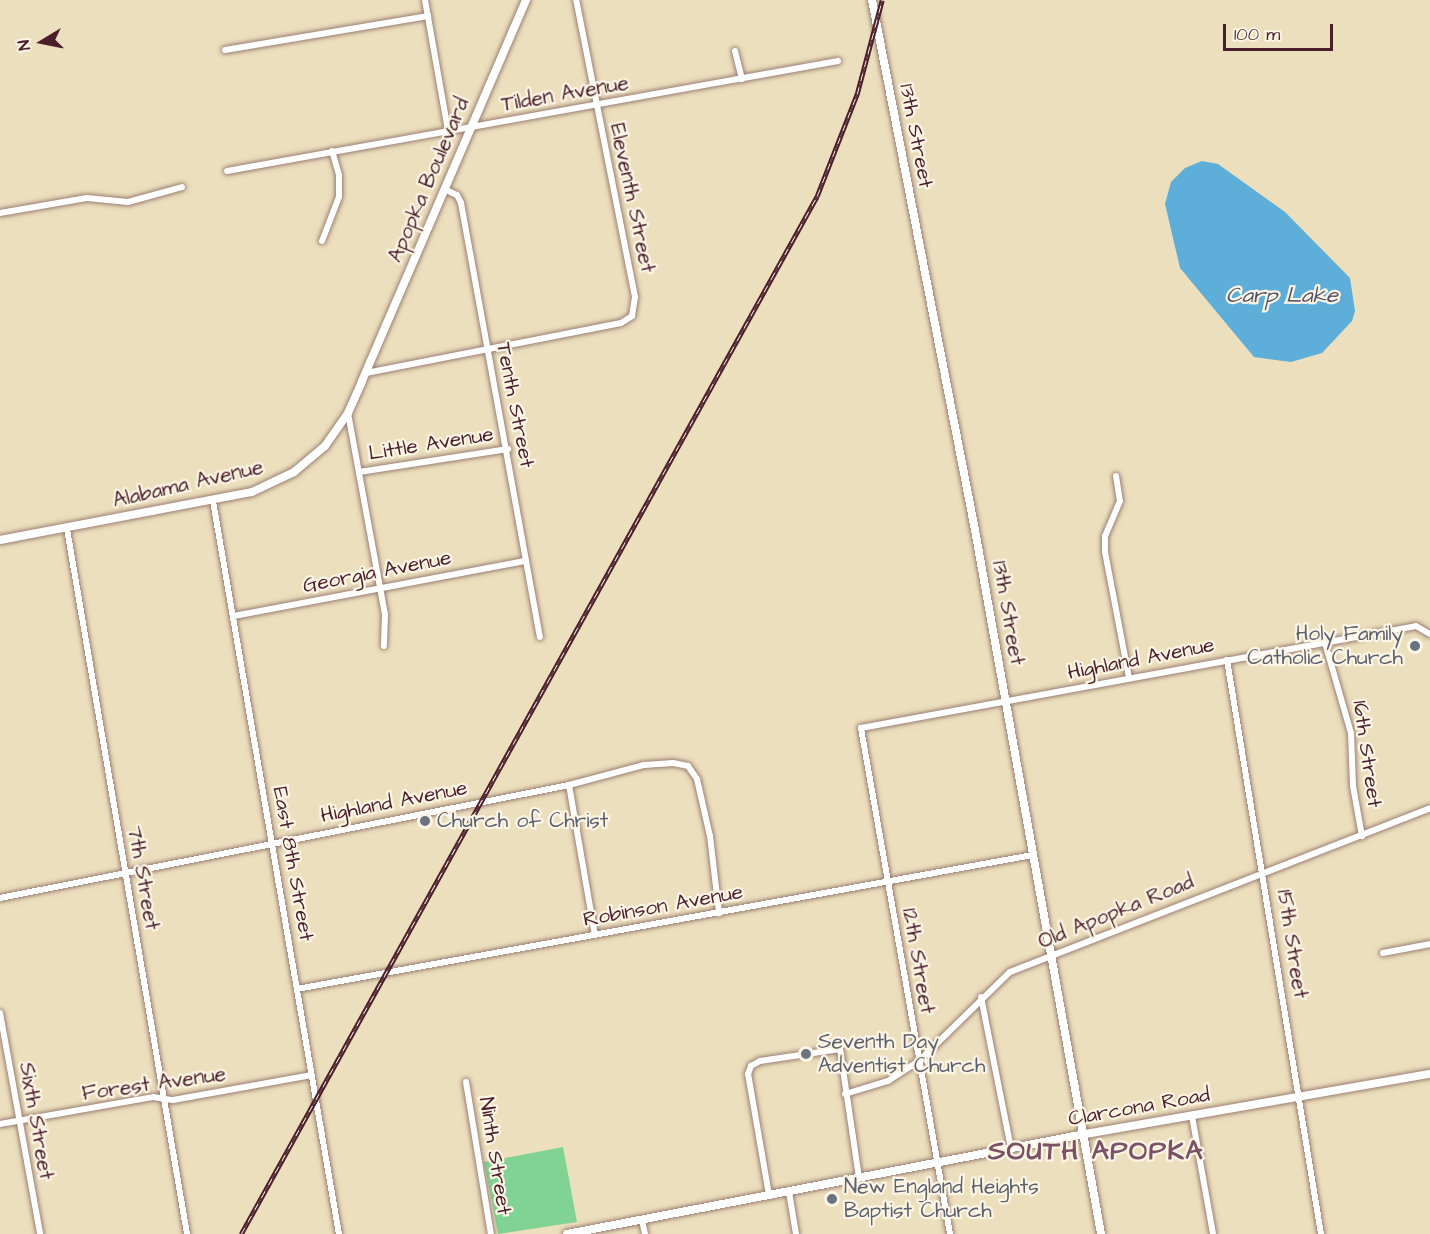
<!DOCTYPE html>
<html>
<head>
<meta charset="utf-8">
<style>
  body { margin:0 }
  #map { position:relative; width:1430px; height:1234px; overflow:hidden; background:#ecdfbd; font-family:"Architects Daughter",sans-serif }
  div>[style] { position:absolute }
  .green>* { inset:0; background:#80d395 }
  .water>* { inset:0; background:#5daed8 }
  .roads { filter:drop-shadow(0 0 2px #9b7f74) drop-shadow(0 0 2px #9b7f74) }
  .street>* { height:6px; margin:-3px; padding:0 3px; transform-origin:3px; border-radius:3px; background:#fff }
  .secondary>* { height:8px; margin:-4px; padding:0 4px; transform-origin:4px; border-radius:4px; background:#fff }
  .rail>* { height:4.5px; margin-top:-2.25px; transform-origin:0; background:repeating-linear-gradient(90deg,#fcf5e5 0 7px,#4a1f2b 0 14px); box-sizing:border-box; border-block:2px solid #4a1f2b }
  .dots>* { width:16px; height:16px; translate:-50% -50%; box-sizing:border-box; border:3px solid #fcf5e5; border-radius:50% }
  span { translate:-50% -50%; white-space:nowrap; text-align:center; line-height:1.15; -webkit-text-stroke:4.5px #fcf5e5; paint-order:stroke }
  .street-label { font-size:21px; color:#4a1f2b }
  .worship-label { font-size:21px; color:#5b616d }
  .right { translate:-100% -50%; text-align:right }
  .left { translate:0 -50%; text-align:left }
  .water-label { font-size:22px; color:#515168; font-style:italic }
  .district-label { font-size:27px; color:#7b5265; font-weight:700; letter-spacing:1.5px }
  .north { position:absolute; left:12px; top:12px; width:60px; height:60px; -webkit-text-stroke:4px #fcf5e5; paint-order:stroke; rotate:260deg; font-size:16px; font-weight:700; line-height:24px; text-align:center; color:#4a1f2b }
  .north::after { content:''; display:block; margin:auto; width:21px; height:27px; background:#4a1f2b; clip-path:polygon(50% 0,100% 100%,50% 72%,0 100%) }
  .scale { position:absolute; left:1223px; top:24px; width:110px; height:27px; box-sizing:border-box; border:3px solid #4a1f2b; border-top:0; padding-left:8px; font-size:18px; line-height:21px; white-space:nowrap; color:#4a1f2b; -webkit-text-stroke:4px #fcf5e5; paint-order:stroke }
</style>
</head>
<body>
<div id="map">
  <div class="green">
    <div style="clip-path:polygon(563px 1147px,577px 1222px,498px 1234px,484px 1162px)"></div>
  </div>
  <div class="water">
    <div style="clip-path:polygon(1202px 161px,1218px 164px,1285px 212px,1350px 278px,1355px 311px,1352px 321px,1322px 353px,1291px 362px,1254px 357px,1180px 268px,1165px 204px,1171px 182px,1185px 168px)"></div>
  </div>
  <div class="roads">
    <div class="street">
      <div style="left:425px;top:0;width:133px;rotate:80deg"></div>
      <div style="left:225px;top:50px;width:206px;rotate:-9.5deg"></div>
      <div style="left:735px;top:51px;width:29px;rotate:76deg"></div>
      <div style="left:227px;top:171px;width:621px;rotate:-10.21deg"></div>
      <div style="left:444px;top:189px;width:14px;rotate:25deg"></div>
      <div style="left:457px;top:195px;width:9px;rotate:63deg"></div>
      <div style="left:461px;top:203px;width:441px;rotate:79.7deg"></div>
      <div style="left:0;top:213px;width:88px;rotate:-9.8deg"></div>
      <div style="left:87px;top:198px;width:41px;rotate:5.6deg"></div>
      <div style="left:128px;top:202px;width:56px;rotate:-15.5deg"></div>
      <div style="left:322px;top:241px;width:47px;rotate:-68.9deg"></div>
      <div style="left:339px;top:197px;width:22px;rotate:-90deg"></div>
      <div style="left:339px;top:175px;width:25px;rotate:-106deg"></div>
      <div style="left:366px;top:373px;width:260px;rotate:-11.1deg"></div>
      <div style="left:621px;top:323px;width:13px;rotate:-32deg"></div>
      <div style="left:632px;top:316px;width:19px;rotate:-81deg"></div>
      <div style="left:635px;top:297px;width:303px;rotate:-101.2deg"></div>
      <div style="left:348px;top:413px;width:204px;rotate:79.6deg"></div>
      <div style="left:385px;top:614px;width:32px;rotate:92deg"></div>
      <div style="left:359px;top:472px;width:151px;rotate:-8.8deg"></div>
      <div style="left:1116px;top:476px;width:25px;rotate:81deg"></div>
      <div style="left:1120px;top:501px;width:38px;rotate:113deg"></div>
      <div style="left:1105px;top:536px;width:16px;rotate:90deg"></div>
      <div style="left:1105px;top:552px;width:128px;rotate:79.2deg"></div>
      <div style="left:213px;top:501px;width:744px;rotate:80.25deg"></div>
      <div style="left:67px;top:529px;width:715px;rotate:80.34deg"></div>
      <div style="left:234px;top:616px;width:297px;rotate:-10.7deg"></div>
      <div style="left:1325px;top:643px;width:94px;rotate:73.9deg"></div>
      <div style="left:1351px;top:733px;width:53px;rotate:87.8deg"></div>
      <div style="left:1353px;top:786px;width:51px;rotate:79.8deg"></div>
      <div style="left:1227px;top:660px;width:582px;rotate:80.7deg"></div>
      <div style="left:569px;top:785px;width:152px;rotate:80.2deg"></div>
      <div style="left:0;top:898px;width:580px;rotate:-11.23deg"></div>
      <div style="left:569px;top:785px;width:78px;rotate:-14.9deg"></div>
      <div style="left:644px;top:765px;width:29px;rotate:-4deg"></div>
      <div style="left:673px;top:763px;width:15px;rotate:11deg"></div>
      <div style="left:688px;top:766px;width:16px;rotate:55deg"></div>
      <div style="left:697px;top:779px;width:58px;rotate:77.2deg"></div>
      <div style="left:710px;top:836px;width:78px;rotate:83.3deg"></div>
      <div style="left:1383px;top:953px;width:48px;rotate:-10.8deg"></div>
      <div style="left:297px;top:989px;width:748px;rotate:-10.32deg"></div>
      <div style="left:981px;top:997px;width:154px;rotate:78.8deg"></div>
      <div style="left:0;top:1013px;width:225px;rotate:79.7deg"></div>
      <div style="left:466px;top:1082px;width:154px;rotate:80.7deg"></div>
      <div style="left:845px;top:1094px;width:45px;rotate:-16.8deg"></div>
      <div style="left:888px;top:1081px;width:37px;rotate:-33deg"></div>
      <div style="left:919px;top:1061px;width:127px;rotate:-44.4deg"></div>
      <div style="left:1010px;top:972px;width:451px;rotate:-21.3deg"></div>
      <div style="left:1192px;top:1116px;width:120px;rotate:79.9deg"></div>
      <div style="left:0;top:1124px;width:155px;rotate:-10deg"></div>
      <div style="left:153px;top:1097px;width:20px;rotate:9deg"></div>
      <div style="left:173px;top:1100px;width:141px;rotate:-10.2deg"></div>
      <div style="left:789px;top:1192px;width:43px;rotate:80.5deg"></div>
      <div style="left:769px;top:1195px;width:123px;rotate:-99.8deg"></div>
      <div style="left:748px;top:1074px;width:9px;rotate:-69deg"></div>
      <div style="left:751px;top:1066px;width:10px;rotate:-29deg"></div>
      <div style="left:760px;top:1061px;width:81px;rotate:-8.5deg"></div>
      <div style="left:840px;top:1049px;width:130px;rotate:81.6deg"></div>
      <div style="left:642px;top:1220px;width:14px;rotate:78deg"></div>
      <div style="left:950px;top:1234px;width:514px;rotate:-99.98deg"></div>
      <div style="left:861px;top:728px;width:564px;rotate:-10.41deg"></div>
      <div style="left:1416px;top:626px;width:16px;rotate:30deg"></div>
    </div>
    <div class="secondary">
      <div style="left:872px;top:0;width:540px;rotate:79deg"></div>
      <div style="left:975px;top:530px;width:715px;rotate:79.85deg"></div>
      <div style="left:0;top:540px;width:257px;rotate:-10.8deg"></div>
      <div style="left:252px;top:492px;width:47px;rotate:-25.5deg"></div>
      <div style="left:294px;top:472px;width:40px;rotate:-40deg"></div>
      <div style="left:325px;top:446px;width:40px;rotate:-55.1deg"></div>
      <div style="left:348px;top:413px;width:35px;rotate:-66deg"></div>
      <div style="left:362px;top:381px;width:415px;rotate:-66.7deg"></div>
      <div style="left:567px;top:1234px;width:528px;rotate:-10.93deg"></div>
      <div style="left:1085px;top:1134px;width:350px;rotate:-9.9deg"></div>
    </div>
  </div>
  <div class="rail">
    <div style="left:241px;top:1234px;width:1187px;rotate:-60.97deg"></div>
    <div style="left:817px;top:196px;width:110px;rotate:-68.6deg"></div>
    <div style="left:857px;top:94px;width:97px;rotate:-75.1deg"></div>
  </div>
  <div class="dots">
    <div style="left:1415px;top:646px;background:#6b7280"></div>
    <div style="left:425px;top:821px;background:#6b7280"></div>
    <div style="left:806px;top:1054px;background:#6b7280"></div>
    <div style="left:832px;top:1199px;background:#6b7280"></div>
  </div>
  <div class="street-label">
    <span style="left:565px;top:94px;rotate:-10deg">Tilden Avenue</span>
    <span style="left:916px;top:136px;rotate:79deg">13th Street</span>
    <span style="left:429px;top:180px;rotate:-67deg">Apopka Boulevard</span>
    <span style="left:632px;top:198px;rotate:78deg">Eleventh Street</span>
    <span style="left:515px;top:405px;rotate:79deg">Tenth Street</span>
    <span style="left:431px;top:444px;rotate:-9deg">Little Avenue</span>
    <span style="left:188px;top:484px;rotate:-13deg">Alabama Avenue</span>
    <span style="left:377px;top:572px;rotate:-11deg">Georgia Avenue</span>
    <span style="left:1008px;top:613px;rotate:80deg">13th Street</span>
    <span style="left:1141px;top:659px;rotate:-11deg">Highland Avenue</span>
    <span style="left:1367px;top:754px;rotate:82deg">16th Street</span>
    <span style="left:394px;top:802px;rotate:-11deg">Highland Avenue</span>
    <span style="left:293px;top:864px;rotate:80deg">East 8th Street</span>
    <span style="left:143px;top:878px;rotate:80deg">7th Street</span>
    <span style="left:663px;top:906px;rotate:-10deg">Robinson Avenue</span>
    <span style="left:1116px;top:912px;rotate:-22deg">Old Apopka Road</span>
    <span style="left:1292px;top:944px;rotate:81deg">15th Street</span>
    <span style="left:918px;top:961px;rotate:80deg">12th Street</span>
    <span style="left:154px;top:1084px;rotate:-8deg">Forest Avenue</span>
    <span style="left:1139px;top:1107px;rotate:-10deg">Clarcona Road</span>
    <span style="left:36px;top:1121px;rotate:80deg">Sixth Street</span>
    <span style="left:495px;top:1156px;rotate:81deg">Ninth Street</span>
  </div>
  <div class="worship-label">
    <span class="right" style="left:1403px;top:646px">Holy Family<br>Catholic Church</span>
    <span class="left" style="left:437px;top:821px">Church of Christ</span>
    <span class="left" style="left:818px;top:1054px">Seventh Day<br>Adventist Church</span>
    <span class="left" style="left:844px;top:1199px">New England Heights<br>Baptist Church</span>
  </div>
  <div class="water-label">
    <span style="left:1282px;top:296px">Carp Lake</span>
  </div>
  <div class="district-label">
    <span style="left:1096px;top:1152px">SOUTH APOPKA</span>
  </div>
  <div class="north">N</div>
  <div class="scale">100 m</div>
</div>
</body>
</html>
